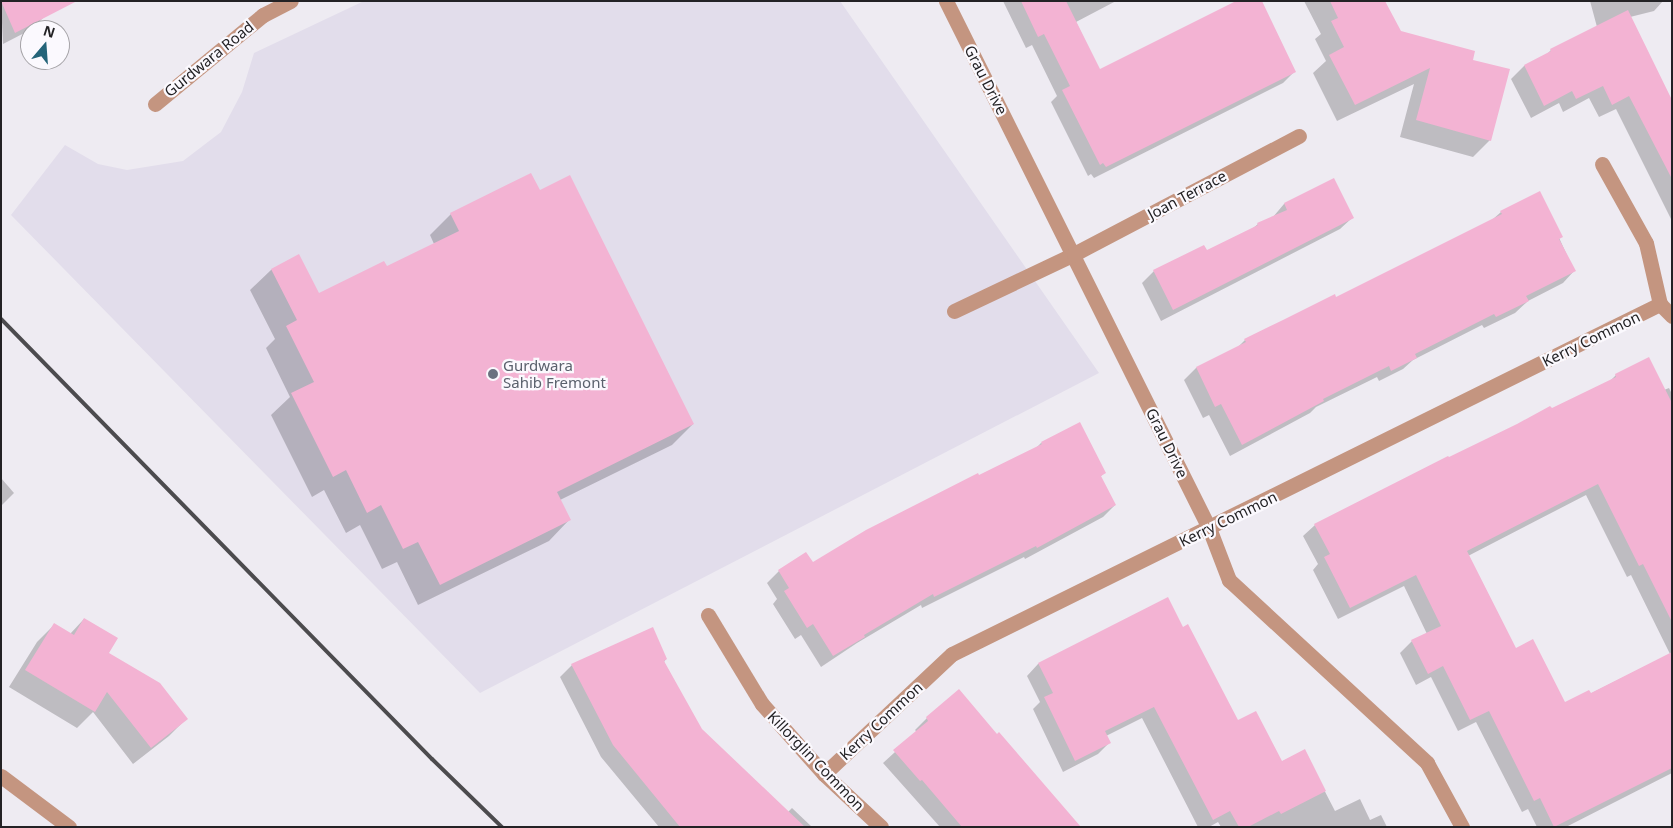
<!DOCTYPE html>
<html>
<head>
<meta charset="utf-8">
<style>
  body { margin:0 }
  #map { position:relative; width:1673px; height:828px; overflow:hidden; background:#eeebf2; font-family:"Noto Sans",sans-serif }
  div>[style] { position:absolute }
  .built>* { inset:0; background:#e2ddeb }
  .shadow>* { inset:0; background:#0003 }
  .building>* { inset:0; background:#f3b3d3 }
  .minor>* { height:15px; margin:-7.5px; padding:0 7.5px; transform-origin:7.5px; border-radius:7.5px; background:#c49580 }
  .rail>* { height:4px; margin:-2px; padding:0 2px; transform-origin:2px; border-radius:2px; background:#4c4b4e }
  .dots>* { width:14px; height:14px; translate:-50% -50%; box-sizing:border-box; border:2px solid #fbf9fe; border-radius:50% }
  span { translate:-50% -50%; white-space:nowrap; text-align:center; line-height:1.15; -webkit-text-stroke:4.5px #fbf9fe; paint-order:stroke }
  .street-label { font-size:15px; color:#232225 }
  .worship-label { font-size:15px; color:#5b616d }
  .left { translate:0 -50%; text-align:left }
  .frame { position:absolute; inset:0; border:2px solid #232225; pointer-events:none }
  .north { position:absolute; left:20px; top:20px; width:50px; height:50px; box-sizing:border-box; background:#fbf9fe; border:1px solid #a5a3a7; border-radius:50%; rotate:18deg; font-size:14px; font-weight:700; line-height:20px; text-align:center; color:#232225 }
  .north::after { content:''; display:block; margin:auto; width:18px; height:22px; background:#246479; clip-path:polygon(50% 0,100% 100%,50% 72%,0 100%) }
</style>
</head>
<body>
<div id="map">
  <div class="built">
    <div style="clip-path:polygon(364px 1px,840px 1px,1099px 373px,480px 693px,11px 215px,65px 145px,98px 164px,127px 170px,183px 161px,221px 132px,242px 92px,254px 53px)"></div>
  </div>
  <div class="shadow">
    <div style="clip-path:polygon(1px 1px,43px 18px,32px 29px,3px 44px)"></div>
    <div style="clip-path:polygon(1003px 1px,1116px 1px,1076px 22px,1100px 71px,1295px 71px,1283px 83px,1094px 178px,1091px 174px,1088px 176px,1051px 102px,1057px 96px,1032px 45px,1026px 48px)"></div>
    <div style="clip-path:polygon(1304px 1px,1384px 1px,1400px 32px,1471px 61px,1490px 140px,1473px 157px,1400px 137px,1414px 84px,1337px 121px,1313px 73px,1326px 61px,1315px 39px,1321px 34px)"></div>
    <div style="clip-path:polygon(1590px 1px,1663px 1px,1654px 11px,1630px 17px,1672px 103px,1672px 221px,1616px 109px,1599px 117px,1589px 98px,1563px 112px,1559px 103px,1531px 118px,1511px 79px,1524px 66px,1545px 56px,1551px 50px,1597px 27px)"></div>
    <div style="clip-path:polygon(1334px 180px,1352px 218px,1340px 229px,1161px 321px,1142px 283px,1154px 271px,1207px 252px,1252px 229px,1258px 224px,1273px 217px,1284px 204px)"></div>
    <div style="clip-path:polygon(539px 192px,693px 424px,672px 445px,560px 500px,569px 520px,549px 541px,418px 605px,397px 562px,382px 569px,360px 525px,346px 533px,324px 490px,312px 497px,271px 415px,290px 397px,266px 348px,275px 339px,250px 290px,271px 270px,299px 256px,319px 295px,386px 268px,434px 244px,430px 235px,451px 214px)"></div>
    <div style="clip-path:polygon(1539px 193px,1574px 271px,1563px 283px,1528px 301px,1515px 313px,1484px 328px,1482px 325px,1413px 360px,1403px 369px,1379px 381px,1377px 377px,1316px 407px,1310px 413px,1230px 456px,1209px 415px,1203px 418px,1184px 380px,1196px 368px,1237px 348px,1245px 340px,1336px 299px,1492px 220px,1501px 212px)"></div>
    <div style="clip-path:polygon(evenodd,1616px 375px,1664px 390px,1669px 388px,1672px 394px,1672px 773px,1566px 827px,1537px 827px,1528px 809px,1522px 812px,1476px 722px,1458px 731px,1431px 677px,1416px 685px,1400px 653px,1412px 641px,1427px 634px,1404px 586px,1338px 619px,1313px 570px,1318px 564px,1303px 536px,1315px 525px,1610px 381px,1616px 375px,1586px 495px,1627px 577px,1631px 575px,1670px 654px,1590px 694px,1564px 704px,1515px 649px,1468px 556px,1586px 495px)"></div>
    <div style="clip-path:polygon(1041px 443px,1104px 473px,1100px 477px,1115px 505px,1103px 517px,1025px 559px,1024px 557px,922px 608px,921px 605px,857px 643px,821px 667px,801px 635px,795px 639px,773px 604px,777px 599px,767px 583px,779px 571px,812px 564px,1035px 449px)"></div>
    <div style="clip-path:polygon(1px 478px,14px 493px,1px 506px)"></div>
    <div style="clip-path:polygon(84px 619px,107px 653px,186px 719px,169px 736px,133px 764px,93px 712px,77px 728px,9px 687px,37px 642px,54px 625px,70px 634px)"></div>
    <div style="clip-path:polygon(1183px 628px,1237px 722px,1281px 762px,1304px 751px,1335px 811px,1360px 799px,1370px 820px,1381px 815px,1387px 827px,1221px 827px,1218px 822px,1209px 827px,1198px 827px,1142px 718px,1106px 736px,1110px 742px,1098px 754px,1063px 772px,1033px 709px,1040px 702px,1027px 676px,1038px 664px)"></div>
    <div style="clip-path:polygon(652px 629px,666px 659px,664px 662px,701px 730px,788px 812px,792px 808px,812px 827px,659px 827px,601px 757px,560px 677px,572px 665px)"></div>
    <div style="clip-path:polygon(927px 718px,1080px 827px,940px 827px,883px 763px,917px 732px,915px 730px)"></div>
  </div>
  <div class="building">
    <div style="clip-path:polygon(1px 1px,77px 1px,15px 33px)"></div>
    <div style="clip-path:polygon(1021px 1px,1066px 1px,1100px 69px,1236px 1px,1262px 1px,1296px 72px,1106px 167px,1103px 163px,1100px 165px,1062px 90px,1070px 86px,1044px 34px,1038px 37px)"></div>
    <div style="clip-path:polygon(1330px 1px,1385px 1px,1401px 31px,1475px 51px,1473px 60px,1510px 69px,1491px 141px,1416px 120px,1430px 68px,1355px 105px,1329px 55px,1344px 47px,1331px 21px,1338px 18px)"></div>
    <div style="clip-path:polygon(1628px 10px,1672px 100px,1672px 179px,1629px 96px,1612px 105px,1603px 86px,1576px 99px,1572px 91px,1544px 106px,1524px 65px,1551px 51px,1550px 49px)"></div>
    <div style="clip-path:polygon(531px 173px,540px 190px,570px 175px,694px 424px,557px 492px,571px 520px,440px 585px,418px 542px,403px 549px,381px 505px,367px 513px,346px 470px,333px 477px,291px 393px,314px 382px,286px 326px,297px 320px,271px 269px,299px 254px,319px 293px,384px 261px,387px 266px,459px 231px,450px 213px)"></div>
    <div style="clip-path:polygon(1334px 178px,1354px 218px,1173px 310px,1153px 270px,1204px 245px,1207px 250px,1258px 225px,1257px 223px,1287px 210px,1284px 203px)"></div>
    <div style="clip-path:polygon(1540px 191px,1563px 237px,1559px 239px,1576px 271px,1526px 296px,1529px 301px,1496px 317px,1494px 314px,1415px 354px,1417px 358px,1391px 371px,1389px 366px,1323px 399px,1324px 401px,1242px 445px,1221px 404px,1215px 407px,1196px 367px,1246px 342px,1244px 339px,1283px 320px,1335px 294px,1336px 297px,1502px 214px,1500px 211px)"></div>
    <div style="clip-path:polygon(1649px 357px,1672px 403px,1672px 622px,1643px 564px,1639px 566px,1598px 484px,1467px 551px,1516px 648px,1533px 639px,1565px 702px,1589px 690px,1591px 693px,1672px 652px,1672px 768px,1554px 827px,1540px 798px,1534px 801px,1489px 711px,1470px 720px,1443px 666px,1428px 674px,1411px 640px,1441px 626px,1416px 575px,1350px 608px,1324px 557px,1330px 554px,1314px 524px,1448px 456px,1449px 457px,1517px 424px,1550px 406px,1552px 408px,1616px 377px,1615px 374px)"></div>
    <div style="clip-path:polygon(1080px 422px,1106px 473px,1101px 476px,1116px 505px,1037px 548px,1036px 546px,934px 597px,933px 594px,864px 635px,865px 637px,833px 656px,813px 624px,807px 628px,784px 591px,789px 588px,778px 570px,806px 552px,813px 562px,866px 530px,978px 473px,979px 475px,1042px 444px,1041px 442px)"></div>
    <div style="clip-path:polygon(1168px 597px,1183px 627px,1188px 624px,1238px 720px,1256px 711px,1282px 761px,1305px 749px,1326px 791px,1281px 814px,1279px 811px,1248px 827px,1239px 827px,1230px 811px,1213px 820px,1154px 707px,1105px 731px,1111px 743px,1075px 761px,1044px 697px,1053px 693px,1038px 663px)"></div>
    <div style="clip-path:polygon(84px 618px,118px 638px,109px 653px,160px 683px,188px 719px,151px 748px,107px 692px,95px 712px,25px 670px,54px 623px,74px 635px)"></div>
    <div style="clip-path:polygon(653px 627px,667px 659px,664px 661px,702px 729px,805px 827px,680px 827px,613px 745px,571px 664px)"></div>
    <div style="clip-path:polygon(959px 689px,997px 734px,999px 732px,1081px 827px,962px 827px,922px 780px,920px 781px,893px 750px,928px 721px,926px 717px)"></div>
  </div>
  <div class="minor">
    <div style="left:946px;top:1px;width:589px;rotate:63.48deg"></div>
    <div style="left:1209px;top:528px;width:56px;rotate:69deg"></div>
    <div style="left:1229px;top:580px;width:270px;rotate:42.7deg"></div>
    <div style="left:1427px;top:763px;width:73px;rotate:61.3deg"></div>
    <div style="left:155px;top:104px;width:140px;rotate:-39.5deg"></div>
    <div style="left:263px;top:15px;width:31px;rotate:-27deg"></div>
    <div style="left:1602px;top:164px;width:90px;rotate:60.9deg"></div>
    <div style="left:1646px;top:243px;width:63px;rotate:77.1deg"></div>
    <div style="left:1660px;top:304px;width:17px;rotate:45deg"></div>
    <div style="left:954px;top:311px;width:133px;rotate:-25.4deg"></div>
    <div style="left:1074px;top:254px;width:254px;rotate:-27.7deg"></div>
    <div style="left:708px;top:615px;width:104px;rotate:58.8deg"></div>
    <div style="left:762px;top:704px;width:94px;rotate:48.5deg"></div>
    <div style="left:824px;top:774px;width:78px;rotate:42.9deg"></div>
    <div style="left:824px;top:774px;width:175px;rotate:-43.2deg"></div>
    <div style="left:952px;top:654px;width:790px;rotate:-26.31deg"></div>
    <div style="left:1px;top:776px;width:85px;rotate:36.9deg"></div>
  </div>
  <div class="rail">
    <div style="left:1px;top:319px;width:616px;rotate:45.59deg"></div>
    <div style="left:432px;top:759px;width:98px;rotate:44.2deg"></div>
  </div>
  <div class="dots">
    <div style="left:493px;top:374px;background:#6b7280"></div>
  </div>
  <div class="street-label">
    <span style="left:209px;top:59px;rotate:-39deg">Gurdwara Road</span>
    <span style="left:986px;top:80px;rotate:63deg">Grau Drive</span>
    <span style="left:1187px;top:195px;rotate:-28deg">Joan Terrace</span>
    <span style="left:1591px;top:339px;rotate:-26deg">Kerry Common</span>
    <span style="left:1167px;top:443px;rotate:64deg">Grau Drive</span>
    <span style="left:1228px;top:519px;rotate:-26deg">Kerry Common</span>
    <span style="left:881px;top:721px;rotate:-43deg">Kerry Common</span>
    <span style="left:816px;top:761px;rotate:46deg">Killorglin Common</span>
  </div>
  <div class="worship-label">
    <span class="left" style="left:503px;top:374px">Gurdwara<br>Sahib Fremont</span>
  </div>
  <div class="frame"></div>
  <div class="north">N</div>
</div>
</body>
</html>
